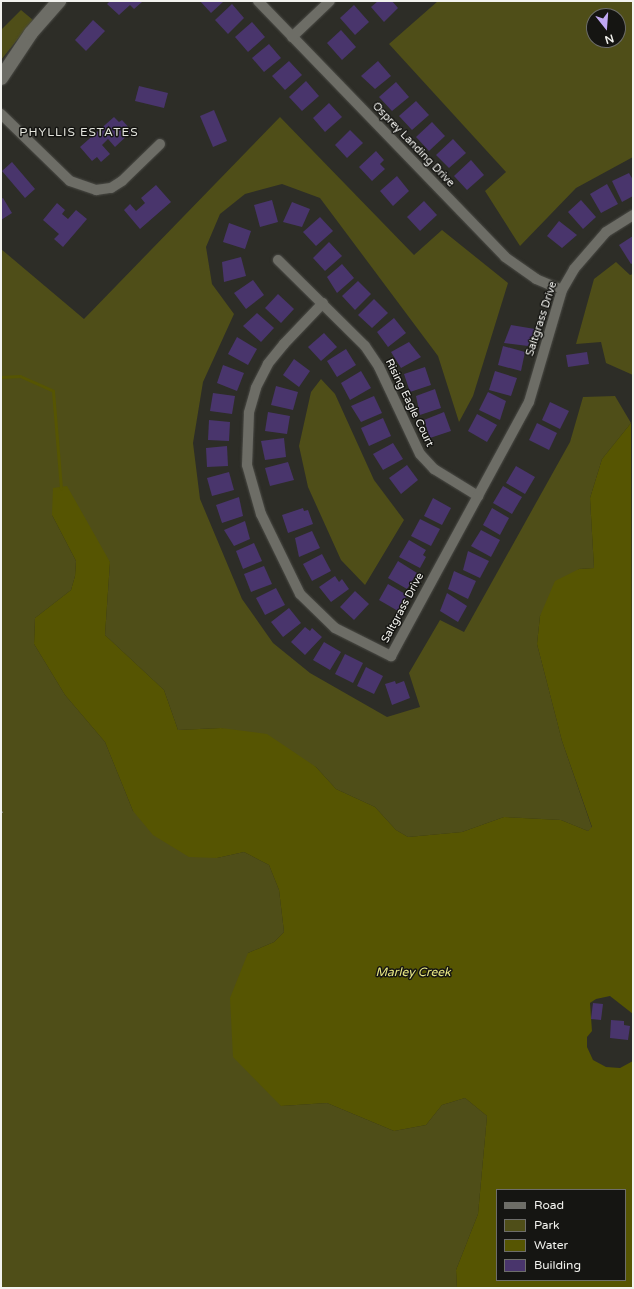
<!DOCTYPE html>
<html>
<head>
<meta charset="utf-8">
<style>
  body { margin:0 }
  #map { position:relative; width:634px; height:1289px; overflow:hidden; background:#2d2d27; font-family:"Varela Round",sans-serif }
  div>[style] { position:absolute }
  .green>* { inset:0; background:#4f4e18 }
  .water>* { inset:0; background:#565502 }
  .stream>* { height:3px; margin:-1.5px; padding:0 1.5px; transform-origin:1.5px; border-radius:1.5px; background:#565502 }
  .building>* { inset:0; background:#49356c }
  .path>* { height:2px; margin-top:-1px; transform-origin:0; background:repeating-linear-gradient(90deg,#80807b 0 2px,transparent 0 4px) }
  .roads { filter:drop-shadow(0 0 1px #4a4a45) drop-shadow(0 0 1px #4a4a45) }
  .street>* { height:10px; margin:-5px; padding:0 5px; transform-origin:5px; border-radius:5px; background:#6d6d66 }
  .secondary>* { height:14px; margin:-7px; padding:0 7px; transform-origin:7px; border-radius:7px; background:#6d6d66 }
  span { translate:-50% -50%; white-space:nowrap; text-align:center; line-height:1.15; -webkit-text-stroke:3px #151512; paint-order:stroke }
  .street-label { font-size:11px; color:#f2f2ee }
  .neighbourhood-label { font-size:12px; color:#e4e5dd; letter-spacing:1px }
  .water-label { font-size:12px; color:#e9e884; font-style:italic }
  .frame { position:absolute; inset:0; border:2px solid #f2f2ee; pointer-events:none }
  .legend { position:absolute; left:496px; top:1189px; width:130px; height:92px; box-sizing:border-box; background:#151512; border:1px solid #6d6d6a; margin:0; padding:5px 7px; list-style:none; font-size:12px; color:#f2f2ee }
  .legend li { display:flex; align-items:center; gap:8px; height:20px }
  .legend b { width:20px; border:1px solid #6d6d6a }
  .north { position:absolute; left:586px; top:8px; width:40px; height:40px; box-sizing:border-box; background:#151512; border:1px solid #6d6d6a; border-radius:50%; rotate:163deg; font-size:11px; font-weight:700; line-height:16px; text-align:center; color:#f2f2ee }
  .north::after { content:''; display:block; margin:auto; width:14px; height:18px; background:#c0a8f3; clip-path:polygon(50% 0,100% 100%,50% 72%,0 100%) }
</style>
</head>
<body>
<div id="map">
  <div class="green">
    <div style="clip-path:polygon(evenodd,438px 1px,633px 1px,633px 157px,576px 188px,520px 246px,485px 191px,506px 172px,389px 44px,438px 1px,594px 16px,618px 16px,618px 40px,594px 40px,594px 16px)"></div>
    <div style="clip-path:polygon(21px 10px,33px 20px,1px 60px,1px 30px)"></div>
    <div style="clip-path:polygon(280px 117px,414px 255px,442px 230px,508px 283px,473px 396px,459px 422px,438px 356px,320px 198px,282px 184px,245px 194px,220px 214px,206px 247px,212px 284px,234px 314px,203px 382px,193px 443px,200px 499px,242px 599px,273px 643px,310px 673px,387px 717px,420px 707px,409px 673px,440px 620px,464px 632px,570px 442px,583px 397px,615px 396px,631px 423px,602px 459px,590px 498px,594px 568px,579px 569px,540px 616px,537px 644px,562px 741px,592px 828px,588px 831px,561px 820px,504px 817px,462px 832px,408px 837px,396px 830px,375px 807px,336px 789px,316px 767px,221px 728px,178px 730px,164px 690px,105px 635px,110px 562px,52px 515px,76px 561px,75px 576px,71px 590px,35px 618px,34px 644px,65px 695px,105px 742px,133px 811px,217px 858px,244px 852px,269px 865px,279px 890px,284px 932px,274px 942px,248px 953px,281px 1106px,327px 1103px,394px 1131px,426px 1125px,442px 1105px,465px 1098px,487px 1116px,478px 1214px,456px 1270px,457px 1288px,1px 1288px,1px 249px,84px 319px)"></div>
    <div style="clip-path:polygon(616px 262px,630px 275px,633px 274px,633px 375px,606px 363px,601px 342px,576px 344px,594px 279px)"></div>
    <div style="clip-path:polygon(321px 379px,335px 394px,374px 480px,404px 520px,365px 585px,341px 560px,308px 487px,299px 446px,311px 392px)"></div>
  </div>
  <div class="water">
    <div style="clip-path:polygon(evenodd,631px 423px,633px 1014px,610px 996px,596px 999px,590px 1003px,592px 1031px,587px 1037px,587px 1047px,593px 1060px,606px 1067px,620px 1068px,633px 1061px,633px 1288px,457px 1288px,456px 1270px,478px 1214px,487px 1116px,465px 1098px,442px 1105px,426px 1125px,394px 1131px,327px 1103px,281px 1106px,233px 1057px,230px 998px,248px 953px,274px 942px,284px 932px,279px 890px,269px 865px,244px 852px,217px 858px,189px 857px,153px 835px,133px 811px,105px 742px,65px 695px,34px 644px,35px 618px,71px 590px,75px 576px,76px 561px,52px 515px,53px 488px,67px 486px,110px 562px,105px 635px,164px 690px,178px 730px,221px 728px,267px 734px,316px 767px,336px 789px,375px 807px,396px 830px,408px 837px,462px 832px,504px 817px,561px 820px,588px 831px,592px 827px,562px 741px,537px 644px,540px 616px,555px 581px,579px 569px,594px 568px,590px 498px,602px 459px,631px 423px,497px 1190px,625px 1190px,625px 1280px,497px 1280px,497px 1190px)"></div>
  </div>
  <div class="stream">
    <div style="left:1px;top:377px;width:19px;rotate:-3deg"></div>
    <div style="left:20px;top:376px;width:36px;rotate:24deg"></div>
    <div style="left:53px;top:391px;width:98px;rotate:85.3deg"></div>
  </div>
  <div class="building">
    <div style="clip-path:polygon(110px 1px,141px 1px,142px 2px,134px 9px,130px 5px,119px 15px,107px 4px)"></div>
    <div style="clip-path:polygon(200px 1px,224px 1px,211px 13px)"></div>
    <div style="clip-path:polygon(378px 1px,392px 1px,398px 8px,384px 22px,371px 7px)"></div>
    <div style="clip-path:polygon(232px 4px,244px 18px,228px 34px,215px 20px)"></div>
    <div style="clip-path:polygon(354px 5px,369px 22px,355px 35px,340px 18px)"></div>
    <div style="clip-path:polygon(93px 20px,105px 31px,86px 51px,75px 40px)"></div>
    <div style="clip-path:polygon(252px 22px,265px 37px,248px 52px,235px 37px)"></div>
    <div style="clip-path:polygon(341px 30px,356px 47px,342px 60px,327px 43px)"></div>
    <div style="clip-path:polygon(269px 44px,281px 58px,264px 72px,252px 58px)"></div>
    <div style="clip-path:polygon(289px 61px,302px 75px,285px 90px,272px 76px)"></div>
    <div style="clip-path:polygon(378px 61px,391px 76px,375px 89px,361px 76px)"></div>
    <div style="clip-path:polygon(306px 81px,319px 96px,302px 111px,289px 97px)"></div>
    <div style="clip-path:polygon(396px 82px,409px 97px,392px 111px,379px 97px)"></div>
    <div style="clip-path:polygon(139px 86px,168px 93px,164px 108px,135px 101px)"></div>
    <div style="clip-path:polygon(416px 101px,429px 115px,412px 130px,399px 116px)"></div>
    <div style="clip-path:polygon(329px 103px,342px 117px,325px 132px,313px 118px)"></div>
    <div style="clip-path:polygon(214px 110px,227px 141px,213px 147px,200px 116px)"></div>
    <div style="clip-path:polygon(114px 117px,119px 122px,122px 120px,132px 131px,115px 147px,108px 139px,102px 145px,110px 154px,101px 162px,97px 157px,92px 161px,80px 147px)"></div>
    <div style="clip-path:polygon(432px 122px,445px 136px,429px 151px,416px 137px)"></div>
    <div style="clip-path:polygon(350px 130px,363px 143px,347px 158px,335px 145px)"></div>
    <div style="clip-path:polygon(453px 139px,466px 153px,449px 168px,436px 155px)"></div>
    <div style="clip-path:polygon(376px 151px,384px 160px,380px 164px,385px 169px,372px 181px,359px 167px)"></div>
    <div style="clip-path:polygon(471px 160px,484px 175px,467px 190px,454px 176px)"></div>
    <div style="clip-path:polygon(12px 162px,35px 189px,25px 198px,2px 171px)"></div>
    <div style="clip-path:polygon(629px 173px,633px 180px,633px 196px,622px 202px,612px 181px)"></div>
    <div style="clip-path:polygon(397px 176px,409px 191px,393px 206px,380px 191px)"></div>
    <div style="clip-path:polygon(607px 184px,618px 204px,601px 213px,590px 194px)"></div>
    <div style="clip-path:polygon(156px 185px,171px 202px,140px 229px,124px 210px,130px 204px,136px 211px,145px 203px,141px 198px)"></div>
    <div style="clip-path:polygon(3px 198px,12px 213px,1px 220px,1px 199px)"></div>
    <div style="clip-path:polygon(272px 200px,278px 222px,260px 227px,254px 205px)"></div>
    <div style="clip-path:polygon(581px 200px,596px 217px,583px 229px,568px 212px)"></div>
    <div style="clip-path:polygon(424px 201px,437px 215px,420px 231px,407px 217px)"></div>
    <div style="clip-path:polygon(292px 202px,310px 209px,302px 227px,283px 222px)"></div>
    <div style="clip-path:polygon(57px 203px,65px 210px,62px 214px,68px 219px,76px 210px,87px 219px,63px 247px,54px 239px,59px 234px,43px 220px)"></div>
    <div style="clip-path:polygon(320px 217px,333px 231px,316px 246px,303px 232px)"></div>
    <div style="clip-path:polygon(559px 221px,577px 235px,562px 248px,547px 236px)"></div>
    <div style="clip-path:polygon(229px 223px,251px 231px,245px 249px,223px 242px)"></div>
    <div style="clip-path:polygon(633px 236px,633px 263px,631px 264px,619px 245px)"></div>
    <div style="clip-path:polygon(329px 242px,342px 256px,325px 271px,313px 258px)"></div>
    <div style="clip-path:polygon(241px 257px,246px 276px,224px 282px,222px 262px)"></div>
    <div style="clip-path:polygon(342px 264px,354px 278px,337px 293px,327px 277px)"></div>
    <div style="clip-path:polygon(253px 280px,264px 295px,246px 309px,234px 293px)"></div>
    <div style="clip-path:polygon(358px 281px,371px 294px,355px 310px,342px 296px)"></div>
    <div style="clip-path:polygon(278px 294px,294px 309px,281px 323px,265px 308px)"></div>
    <div style="clip-path:polygon(374px 299px,388px 313px,372px 328px,358px 315px)"></div>
    <div style="clip-path:polygon(257px 313px,274px 328px,261px 342px,243px 326px)"></div>
    <div style="clip-path:polygon(394px 318px,406px 333px,388px 347px,377px 332px)"></div>
    <div style="clip-path:polygon(511px 325px,535px 329px,528px 346px,504px 343px)"></div>
    <div style="clip-path:polygon(324px 333px,337px 347px,321px 361px,308px 347px)"></div>
    <div style="clip-path:polygon(237px 337px,257px 349px,248px 365px,228px 354px)"></div>
    <div style="clip-path:polygon(409px 342px,421px 357px,401px 368px,391px 352px)"></div>
    <div style="clip-path:polygon(503px 346px,525px 352px,521px 371px,498px 365px)"></div>
    <div style="clip-path:polygon(346px 349px,356px 365px,337px 377px,327px 361px)"></div>
    <div style="clip-path:polygon(587px 352px,589px 364px,568px 367px,566px 355px)"></div>
    <div style="clip-path:polygon(294px 359px,310px 371px,299px 387px,283px 375px)"></div>
    <div style="clip-path:polygon(223px 365px,244px 373px,237px 391px,217px 383px)"></div>
    <div style="clip-path:polygon(425px 367px,431px 385px,410px 392px,404px 374px)"></div>
    <div style="clip-path:polygon(361px 371px,371px 388px,350px 400px,341px 383px)"></div>
    <div style="clip-path:polygon(495px 371px,517px 378px,511px 396px,489px 390px)"></div>
    <div style="clip-path:polygon(276px 386px,298px 392px,293px 410px,271px 405px)"></div>
    <div style="clip-path:polygon(435px 389px,441px 408px,420px 415px,416px 396px)"></div>
    <div style="clip-path:polygon(488px 392px,506px 401px,500px 420px,479px 410px)"></div>
    <div style="clip-path:polygon(213px 393px,235px 396px,232px 414px,210px 411px)"></div>
    <div style="clip-path:polygon(374px 396px,382px 413px,361px 422px,351px 406px)"></div>
    <div style="clip-path:polygon(550px 402px,569px 411px,560px 429px,542px 420px)"></div>
    <div style="clip-path:polygon(268px 412px,290px 416px,287px 434px,265px 431px)"></div>
    <div style="clip-path:polygon(444px 412px,451px 431px,430px 438px,424px 420px)"></div>
    <div style="clip-path:polygon(477px 414px,497px 425px,487px 442px,468px 431px)"></div>
    <div style="clip-path:polygon(383px 418px,391px 436px,369px 446px,361px 428px)"></div>
    <div style="clip-path:polygon(209px 420px,230px 422px,229px 441px,208px 440px)"></div>
    <div style="clip-path:polygon(537px 423px,557px 433px,549px 450px,529px 440px)"></div>
    <div style="clip-path:polygon(284px 438px,286px 457px,265px 460px,261px 441px)"></div>
    <div style="clip-path:polygon(393px 443px,403px 459px,383px 470px,373px 454px)"></div>
    <div style="clip-path:polygon(227px 446px,228px 466px,207px 467px,206px 448px)"></div>
    <div style="clip-path:polygon(288px 462px,294px 480px,270px 486px,265px 468px)"></div>
    <div style="clip-path:polygon(407px 465px,418px 480px,401px 494px,389px 478px)"></div>
    <div style="clip-path:polygon(516px 466px,535px 477px,525px 494px,506px 483px)"></div>
    <div style="clip-path:polygon(229px 472px,234px 490px,212px 496px,207px 478px)"></div>
    <div style="clip-path:polygon(503px 486px,522px 497px,512px 514px,493px 503px)"></div>
    <div style="clip-path:polygon(239px 497px,243px 516px,222px 523px,216px 505px)"></div>
    <div style="clip-path:polygon(433px 498px,451px 508px,442px 525px,424px 516px)"></div>
    <div style="clip-path:polygon(303px 508px,304px 511px,308px 510px,313px 524px,288px 533px,282px 515px)"></div>
    <div style="clip-path:polygon(492px 508px,509px 518px,500px 535px,483px 525px)"></div>
    <div style="clip-path:polygon(420px 519px,440px 529px,431px 546px,411px 536px)"></div>
    <div style="clip-path:polygon(245px 521px,250px 539px,234px 546px,224px 530px)"></div>
    <div style="clip-path:polygon(481px 530px,500px 540px,491px 557px,471px 546px)"></div>
    <div style="clip-path:polygon(312px 531px,320px 548px,299px 557px,295px 538px)"></div>
    <div style="clip-path:polygon(409px 540px,426px 550px,423px 555px,426px 557px,420px 568px,399px 557px)"></div>
    <div style="clip-path:polygon(254px 543px,262px 561px,243px 569px,236px 551px)"></div>
    <div style="clip-path:polygon(468px 551px,489px 561px,480px 578px,463px 570px)"></div>
    <div style="clip-path:polygon(322px 554px,331px 571px,312px 581px,303px 564px)"></div>
    <div style="clip-path:polygon(398px 561px,417px 573px,407px 589px,388px 578px)"></div>
    <div style="clip-path:polygon(264px 566px,272px 584px,251px 592px,244px 574px)"></div>
    <div style="clip-path:polygon(454px 571px,476px 581px,468px 599px,448px 589px)"></div>
    <div style="clip-path:polygon(335px 576px,339px 582px,342px 579px,349px 589px,331px 602px,319px 587px)"></div>
    <div style="clip-path:polygon(388px 584px,407px 595px,398px 611px,379px 600px)"></div>
    <div style="clip-path:polygon(276px 588px,285px 605px,265px 615px,256px 598px)"></div>
    <div style="clip-path:polygon(355px 591px,369px 604px,354px 620px,340px 607px)"></div>
    <div style="clip-path:polygon(447px 593px,467px 606px,458px 622px,440px 611px)"></div>
    <div style="clip-path:polygon(289px 608px,301px 623px,283px 637px,271px 622px)"></div>
    <div style="clip-path:polygon(305px 627px,310px 631px,312px 628px,322px 637px,305px 655px,291px 642px)"></div>
    <div style="clip-path:polygon(324px 642px,341px 652px,330px 670px,313px 660px)"></div>
    <div style="clip-path:polygon(345px 654px,363px 663px,353px 683px,335px 674px)"></div>
    <div style="clip-path:polygon(366px 667px,383px 676px,374px 694px,357px 686px)"></div>
    <div style="clip-path:polygon(395px 681px,396px 684px,404px 681px,410px 698px,392px 705px,385px 684px)"></div>
    <div style="clip-path:polygon(593px 1003px,603px 1004px,601px 1020px,591px 1019px)"></div>
    <div style="clip-path:polygon(611px 1020px,624px 1021px,624px 1025px,630px 1026px,628px 1040px,610px 1038px)"></div>
  </div>
  <div class="path">
    <div style="left:1px;top:812px;width:2px;rotate:27deg"></div>
  </div>
  <div class="roads">
    <div class="street">
      <div style="left:258px;top:1px;width:356px;rotate:46deg"></div>
      <div style="left:505px;top:257px;width:38px;rotate:35deg"></div>
      <div style="left:536px;top:279px;width:28px;rotate:23deg"></div>
      <div style="left:292px;top:37px;width:52px;rotate:-43.5deg"></div>
      <div style="left:1px;top:114px;width:96px;rotate:44.2deg"></div>
      <div style="left:70px;top:181px;width:28px;rotate:19deg"></div>
      <div style="left:96px;top:190px;width:15px;rotate:-8deg"></div>
      <div style="left:111px;top:188px;width:13px;rotate:-32deg"></div>
      <div style="left:122px;top:181px;width:53px;rotate:-44.2deg"></div>
      <div style="left:278px;top:260px;width:122px;rotate:44.7deg"></div>
      <div style="left:365px;top:346px;width:25px;rotate:56deg"></div>
      <div style="left:379px;top:367px;width:96px;rotate:64.8deg"></div>
      <div style="left:420px;top:454px;width:21px;rotate:47deg"></div>
      <div style="left:434px;top:469px;width:52px;rotate:31.5deg"></div>
      <div style="left:323px;top:303px;width:57px;rotate:133.6deg"></div>
      <div style="left:284px;top:344px;width:26px;rotate:129deg"></div>
      <div style="left:268px;top:364px;width:27px;rotate:117deg"></div>
      <div style="left:256px;top:388px;width:26px;rotate:106deg"></div>
      <div style="left:249px;top:413px;width:52px;rotate:92.2deg"></div>
      <div style="left:247px;top:465px;width:51px;rotate:74.1deg"></div>
      <div style="left:261px;top:514px;width:89px;rotate:64deg"></div>
      <div style="left:300px;top:594px;width:49px;rotate:44.2deg"></div>
      <div style="left:335px;top:628px;width:63px;rotate:26.6deg"></div>
      <div style="left:391px;top:656px;width:289px;rotate:-61.5deg"></div>
      <div style="left:529px;top:402px;width:117px;rotate:-73.6deg"></div>
      <div style="left:562px;top:290px;width:24px;rotate:-60deg"></div>
      <div style="left:574px;top:269px;width:49px;rotate:-49.1deg"></div>
      <div style="left:606px;top:232px;width:32px;rotate:-32deg"></div>
    </div>
    <div class="secondary">
      <div style="left:1px;top:78px;width:54px;rotate:-56.3deg"></div>
      <div style="left:31px;top:33px;width:43px;rotate:-48.8deg"></div>
    </div>
  </div>
  <div class="street-label">
    <span style="left:413px;top:145px;rotate:46deg">Osprey Landing Drive</span>
    <span style="left:542px;top:319px;rotate:-72deg">Saltgrass Drive</span>
    <span style="left:409px;top:403px;rotate:64deg">Rising Eagle Court</span>
    <span style="left:403px;top:608px;rotate:-62deg">Saltgrass Drive</span>
  </div>
  <div class="neighbourhood-label">
    <span style="left:79px;top:133px">PHYLLIS ESTATES</span>
  </div>
  <div class="water-label">
    <span style="left:413px;top:973px">Marley Creek</span>
  </div>
  <div class="frame"></div>
  <ul class="legend">
  <li><b style="height:5px;background:#6d6d66"></b>Road</li>
  <li><b style="height:11px;background:#4f4e18"></b>Park</li>
  <li><b style="height:11px;background:#565502"></b>Water</li>
  <li><b style="height:11px;background:#49356c"></b>Building</li>
  </ul>
  <div class="north">N</div>
</div>
</body>
</html>
